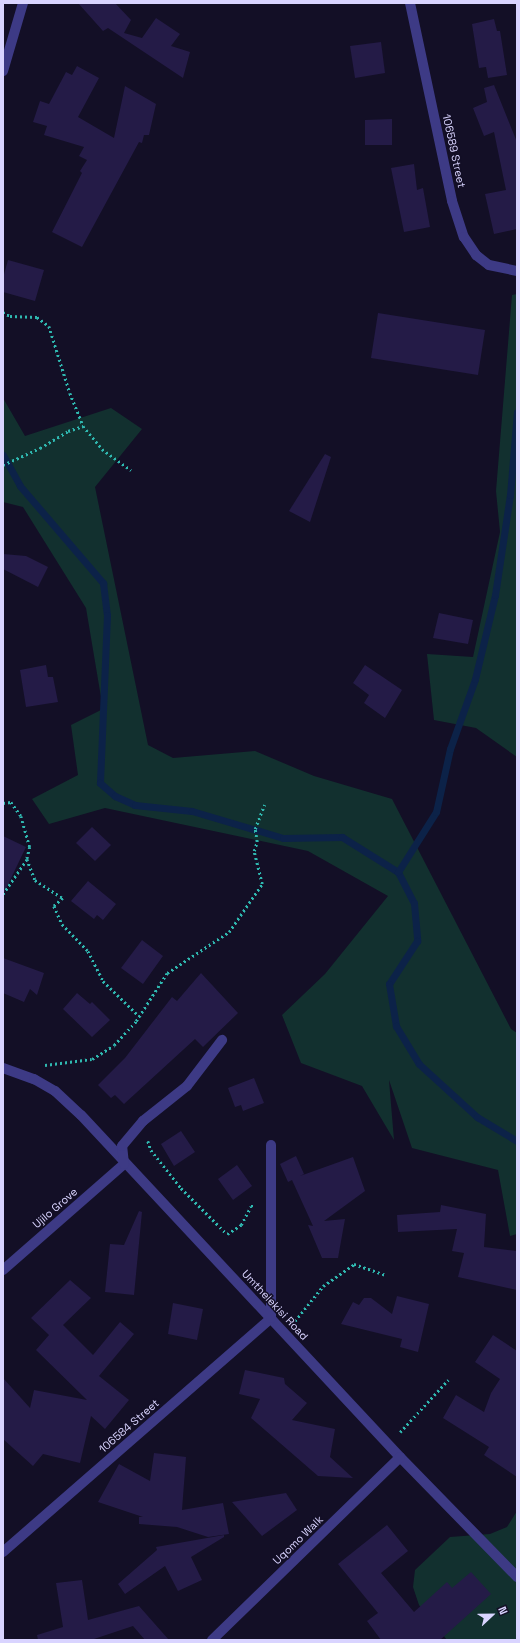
<!DOCTYPE html>
<html>
<head>
<meta charset="utf-8">
<style>
  body { margin:0 }
  #map { position:relative; width:520px; height:1643px; overflow:hidden; background:#130f26; font-family:"Space Grotesk",sans-serif }
  div>[style] { position:absolute }
  .green>* { inset:0; background:#12302f }
  .stream>* { height:7px; margin:-3.5px; padding:0 3.5px; transform-origin:3.5px; border-radius:3.5px; background:#0c2248 }
  .building>* { inset:0; background:#241b47 }
  .path>* { height:2.5px; margin-top:-1.25px; transform-origin:0; background:repeating-linear-gradient(90deg,#2fb8b0 0 2px,transparent 0 5px) }
  .minor>* { height:10px; margin:-5px; padding:0 5px; transform-origin:5px; border-radius:5px; background:#3d3a85 }
  span { translate:-50% -50%; white-space:nowrap; text-align:center; line-height:1.15; -webkit-text-stroke:3px #130f26; paint-order:stroke }
  .street-label { font-size:11px; color:#d9d4ff }
  .frame { position:absolute; inset:0; border:4px solid #d9d4ff; pointer-events:none }
  .north { position:absolute; left:472px; top:1595px; width:40px; height:40px; -webkit-text-stroke:3px #130f26; paint-order:stroke; rotate:68deg; font-size:11px; font-weight:700; line-height:16px; text-align:center; color:#d9d4ff }
  .north::after { content:''; display:block; margin:auto; width:14px; height:18px; background:#d9d4ff; clip-path:polygon(50% 0,100% 100%,50% 72%,0 100%) }
</style>
</head>
<body>
<div id="map">
  <div class="green">
    <div style="clip-path:polygon(517px 294px,517px 757px,476px 728px,434px 720px,427px 654px,473px 657px,500px 532px,496px 491px,512px 295px)"></div>
    <div style="clip-path:polygon(3px 398px,25px 436px,111px 408px,142px 429px,95px 487px,148px 745px,173px 758px,255px 751px,314px 776px,392px 799px,511px 1029px,517px 1033px,517px 1234px,510px 1236px,498px 1170px,412px 1148px,389px 1080px,394px 1140px,362px 1086px,301px 1063px,282px 1015px,325px 974px,388px 896px,308px 851px,105px 808px,49px 824px,32px 799px,78px 775px,71px 725px,103px 709px,86px 608px,23px 507px,3px 502px)"></div>
    <div style="clip-path:polygon(517px 1511px,517px 1640px,447px 1640px,419px 1605px,413px 1587px,415px 1570px,450px 1537px,490px 1534px,507px 1527px)"></div>
  </div>
  <div class="stream">
    <div style="left:3px;top:455px;width:35px;rotate:61deg"></div>
    <div style="left:20px;top:486px;width:128px;rotate:49.4deg"></div>
    <div style="left:103px;top:583px;width:32px;rotate:83deg"></div>
    <div style="left:107px;top:615px;width:168px;rotate:92.4deg"></div>
    <div style="left:100px;top:783px;width:20px;rotate:41deg"></div>
    <div style="left:115px;top:796px;width:22px;rotate:24deg"></div>
    <div style="left:135px;top:805px;width:57px;rotate:6deg"></div>
    <div style="left:192px;top:811px;width:95px;rotate:16.5deg"></div>
    <div style="left:283px;top:838px;width:59px;rotate:-1deg"></div>
    <div style="left:342px;top:837px;width:66px;rotate:32deg"></div>
    <div style="left:398px;top:872px;width:35px;rotate:63deg"></div>
    <div style="left:414px;top:903px;width:38px;rotate:85deg"></div>
    <div style="left:417px;top:941px;width:51px;rotate:123.1deg"></div>
    <div style="left:389px;top:984px;width:43px;rotate:80.5deg"></div>
    <div style="left:396px;top:1026px;width:44px;rotate:58.8deg"></div>
    <div style="left:419px;top:1064px;width:79px;rotate:42.4deg"></div>
    <div style="left:477px;top:1117px;width:47px;rotate:31deg"></div>
    <div style="left:398px;top:872px;width:71px;rotate:-57.7deg"></div>
    <div style="left:436px;top:812px;width:65px;rotate:-77.5deg"></div>
    <div style="left:450px;top:749px;width:74px;rotate:-70.3deg"></div>
    <div style="left:475px;top:679px;width:86px;rotate:-76.6deg"></div>
    <div style="left:495px;top:595px;width:101px;rotate:-81.5deg"></div>
    <div style="left:510px;top:495px;width:83px;rotate:-85.2deg"></div>
  </div>
  <div class="building">
    <div style="clip-path:polygon(78px 3px,115px 3px,131px 20px,124px 33px,142px 38px,156px 18px,180px 34px,171px 46px,190px 52px,183px 78px,108px 28px,103px 31px)"></div>
    <div style="clip-path:polygon(494px 19px,497px 31px,500px 31px,507px 75px,488px 78px,486px 67px,479px 68px,472px 24px)"></div>
    <div style="clip-path:polygon(381px 42px,385px 73px,355px 78px,350px 46px)"></div>
    <div style="clip-path:polygon(77px 66px,99px 78px,78px 117px,114px 138px,125px 86px,156px 104px,149px 135px,144px 135px,142px 143px,139px 142px,82px 247px,52px 232px,82px 173px,80px 171px,87px 160px,79px 156px,84px 147px,44px 135px,47px 126px,33px 122px,40px 101px,49px 104px,66px 72px,72px 75px)"></div>
    <div style="clip-path:polygon(494px 85px,517px 142px,517px 229px,494px 234px,485px 194px,506px 190px,494px 132px,484px 136px,473px 108px,487px 102px,484px 88px)"></div>
    <div style="clip-path:polygon(392px 119px,392px 145px,365px 145px,365px 120px)"></div>
    <div style="clip-path:polygon(414px 164px,417px 190px,423px 188px,430px 227px,404px 232px,391px 168px)"></div>
    <div style="clip-path:polygon(8px 260px,44px 270px,35px 301px,3px 292px,3px 278px)"></div>
    <div style="clip-path:polygon(378px 313px,485px 330px,478px 375px,371px 358px)"></div>
    <div style="clip-path:polygon(325px 454px,331px 457px,310px 522px,289px 511px)"></div>
    <div style="clip-path:polygon(3px 554px,26px 556px,48px 567px,38px 587px,3px 569px)"></div>
    <div style="clip-path:polygon(439px 613px,473px 620px,468px 644px,433px 638px)"></div>
    <div style="clip-path:polygon(46px 665px,48px 677px,53px 677px,58px 702px,26px 707px,20px 670px)"></div>
    <div style="clip-path:polygon(365px 665px,402px 690px,385px 718px,364px 703px,369px 695px,353px 683px)"></div>
    <div style="clip-path:polygon(92px 827px,111px 845px,95px 861px,76px 843px)"></div>
    <div style="clip-path:polygon(3px 836px,26px 847px,3px 895px)"></div>
    <div style="clip-path:polygon(88px 881px,116px 904px,103px 920px,97px 915px,94px 919px,71px 901px)"></div>
    <div style="clip-path:polygon(142px 940px,163px 956px,143px 984px,121px 968px)"></div>
    <div style="clip-path:polygon(3px 958px,44px 973px,37px 995px,30px 989px,24px 1002px,3px 993px)"></div>
    <div style="clip-path:polygon(201px 973px,238px 1013px,203px 1047px,195px 1039px,124px 1104px,115px 1095px,111px 1098px,98px 1085px,125px 1058px,172px 997px,177px 1001px)"></div>
    <div style="clip-path:polygon(77px 993px,90px 1004px,92px 1002px,110px 1020px,92px 1037px,63px 1009px)"></div>
    <div style="clip-path:polygon(254px 1078px,264px 1103px,243px 1111px,241px 1105px,235px 1107px,228px 1088px)"></div>
    <div style="clip-path:polygon(181px 1131px,195px 1152px,174px 1166px,161px 1144px)"></div>
    <div style="clip-path:polygon(296px 1156px,304px 1174px,300px 1176px,353px 1157px,365px 1191px,324px 1221px,345px 1219px,338px 1258px,322px 1258px,308px 1225px,313px 1226px,292px 1180px,288px 1182px,280px 1164px)"></div>
    <div style="clip-path:polygon(237px 1165px,252px 1186px,233px 1200px,218px 1179px)"></div>
    <div style="clip-path:polygon(441px 1205px,486px 1214px,484px 1247px,517px 1251px,517px 1290px,458px 1277px,464px 1253px,452px 1251px,457px 1229px,398px 1232px,397px 1215px,440px 1212px)"></div>
    <div style="clip-path:polygon(139px 1211px,142px 1212px,134px 1295px,105px 1292px,110px 1244px,124px 1245px)"></div>
    <div style="clip-path:polygon(70px 1280px,91px 1298px,63px 1325px,93px 1355px,120px 1322px,134px 1334px,99px 1376px,129px 1400px,105px 1429px,91px 1416px,80px 1463px,43px 1454px,33px 1466px,3px 1439px,3px 1378px,30px 1408px,34px 1390px,87px 1400px,36px 1350px,49px 1335px,31px 1318px)"></div>
    <div style="clip-path:polygon(397px 1296px,429px 1304px,418px 1352px,400px 1347px,402px 1339px,341px 1324px,353px 1302px,359px 1305px,364px 1298px,371px 1298px,392px 1314px)"></div>
    <div style="clip-path:polygon(173px 1303px,203px 1309px,197px 1340px,168px 1334px)"></div>
    <div style="clip-path:polygon(493px 1335px,517px 1351px,517px 1477px,484px 1455px,489px 1447px,443px 1418px,456px 1395px,484px 1412px,491px 1393px,500px 1379px,475px 1362px)"></div>
    <div style="clip-path:polygon(245px 1370px,284px 1378px,285px 1384px,307px 1403px,292px 1420px,335px 1429px,330px 1457px,353px 1478px,318px 1476px,251px 1418px,260px 1399px,239px 1394px)"></div>
    <div style="clip-path:polygon(154px 1453px,186px 1457px,182px 1510px,223px 1503px,229px 1534px,208px 1537px,177px 1527px,139px 1524px,139px 1517px,143px 1517px,98px 1502px,119px 1464px,150px 1481px)"></div>
    <div style="clip-path:polygon(286px 1493px,297px 1510px,262px 1536px,232px 1502px)"></div>
    <div style="clip-path:polygon(387px 1525px,408px 1551px,381px 1573px,414px 1612px,447px 1582px,452px 1588px,471px 1572px,491px 1594px,440px 1640px,381px 1640px,367px 1621px,378px 1613px,338px 1564px)"></div>
    <div style="clip-path:polygon(224px 1535px,224px 1537px,191px 1557px,202px 1580px,178px 1591px,165px 1566px,125px 1594px,118px 1584px,157px 1550px,156px 1547px)"></div>
    <div style="clip-path:polygon(82px 1580px,88px 1620px,139px 1606px,169px 1640px,145px 1640px,133px 1626px,91px 1640px,38px 1640px,37px 1635px,63px 1627px,56px 1583px)"></div>
  </div>
  <div class="path">
    <div style="left:3px;top:312px;width:8px;rotate:30deg"></div>
    <div style="left:10px;top:316px;width:27px;rotate:2deg"></div>
    <div style="left:37px;top:317px;width:15px;rotate:37deg"></div>
    <div style="left:49px;top:326px;width:70px;rotate:72.6deg"></div>
    <div style="left:70px;top:393px;width:35px;rotate:68deg"></div>
    <div style="left:83px;top:426px;width:30px;rotate:50deg"></div>
    <div style="left:102px;top:449px;width:36px;rotate:36deg"></div>
    <div style="left:3px;top:465px;width:41px;rotate:-24.7deg"></div>
    <div style="left:40px;top:448px;width:33px;rotate:-31deg"></div>
    <div style="left:68px;top:431px;width:16px;rotate:-18deg"></div>
    <div style="left:3px;top:803px;width:8px;rotate:-7deg"></div>
    <div style="left:11px;top:802px;width:17px;rotate:54deg"></div>
    <div style="left:21px;top:816px;width:32px;rotate:74deg"></div>
    <div style="left:30px;top:847px;width:12px;rotate:104deg"></div>
    <div style="left:27px;top:859px;width:22px;rotate:69deg"></div>
    <div style="left:35px;top:880px;width:33px;rotate:33deg"></div>
    <div style="left:63px;top:898px;width:12px;rotate:138deg"></div>
    <div style="left:54px;top:906px;width:20px;rotate:66deg"></div>
    <div style="left:62px;top:924px;width:37px;rotate:46deg"></div>
    <div style="left:88px;top:951px;width:34px;rotate:63deg"></div>
    <div style="left:103px;top:981px;width:50px;rotate:44.2deg"></div>
    <div style="left:3px;top:894px;width:42px;rotate:-55.6deg"></div>
    <div style="left:45px;top:1065px;width:47px;rotate:-7.3deg"></div>
    <div style="left:92px;top:1059px;width:26px;rotate:-32deg"></div>
    <div style="left:114px;top:1045px;width:33px;rotate:-47deg"></div>
    <div style="left:136px;top:1021px;width:57px;rotate:-57.1deg"></div>
    <div style="left:167px;top:973px;width:74px;rotate:-33.5deg"></div>
    <div style="left:229px;top:932px;width:58px;rotate:-55.5deg"></div>
    <div style="left:262px;top:884px;width:34px;rotate:-104deg"></div>
    <div style="left:254px;top:851px;width:9px;rotate:-72deg"></div>
    <div style="left:257px;top:842px;width:13px;rotate:-99deg"></div>
    <div style="left:255px;top:829px;width:26px;rotate:-69deg"></div>
    <div style="left:148px;top:1141px;width:9px;rotate:72deg"></div>
    <div style="left:151px;top:1150px;width:48px;rotate:51.7deg"></div>
    <div style="left:181px;top:1188px;width:65px;rotate:45deg"></div>
    <div style="left:227px;top:1234px;width:17px;rotate:-33deg"></div>
    <div style="left:241px;top:1225px;width:21px;rotate:-62deg"></div>
    <div style="left:251px;top:1206px;width:3px"></div>
    <div style="left:295px;top:1321px;width:45px;rotate:-51.3deg"></div>
    <div style="left:323px;top:1286px;width:38px;rotate:-35deg"></div>
    <div style="left:354px;top:1264px;width:34px;rotate:19deg"></div>
    <div style="left:400px;top:1432px;width:71px;rotate:-47.3deg"></div>
  </div>
  <div class="minor">
    <div style="left:410px;top:3px;width:202px;rotate:78deg"></div>
    <div style="left:452px;top:201px;width:38px;rotate:72deg"></div>
    <div style="left:464px;top:237px;width:22px;rotate:56deg"></div>
    <div style="left:476px;top:255px;width:16px;rotate:38deg"></div>
    <div style="left:489px;top:265px;width:29px;rotate:12deg"></div>
    <div style="left:3px;top:71px;width:71px;rotate:-73.6deg"></div>
    <div style="left:3px;top:1068px;width:33px;rotate:20deg"></div>
    <div style="left:34px;top:1079px;width:24px;rotate:30deg"></div>
    <div style="left:55px;top:1091px;width:35px;rotate:43deg"></div>
    <div style="left:81px;top:1115px;width:468px;rotate:47deg"></div>
    <div style="left:400px;top:1457px;width:168px;rotate:45.7deg"></div>
    <div style="left:3px;top:1270px;width:161px;rotate:-41.2deg"></div>
    <div style="left:124px;top:1164px;width:18px;rotate:-96deg"></div>
    <div style="left:122px;top:1146px;width:33px;rotate:-50deg"></div>
    <div style="left:143px;top:1121px;width:56px;rotate:-38.5deg"></div>
    <div style="left:187px;top:1086px;width:58px;rotate:-52.7deg"></div>
    <div style="left:3px;top:1552px;width:356px;rotate:-41.1deg"></div>
    <div style="left:271px;top:1318px;width:173px;rotate:-90deg"></div>
    <div style="left:212px;top:1640px;width:262px;rotate:-44.2deg"></div>
  </div>
  <div class="street-label">
    <span style="left:454px;top:151px;rotate:78deg">106589 Street</span>
    <span style="left:55px;top:1208px;rotate:-41deg">Ujilo Grove</span>
    <span style="left:275px;top:1305px;rotate:47deg">Umthelekisi Road</span>
    <span style="left:129px;top:1426px;rotate:-41deg">106584 Street</span>
    <span style="left:298px;top:1540px;rotate:-44deg">Uqomo Walk</span>
  </div>
  <div class="frame"></div>
  <div class="north">N</div>
</div>
</body>
</html>
